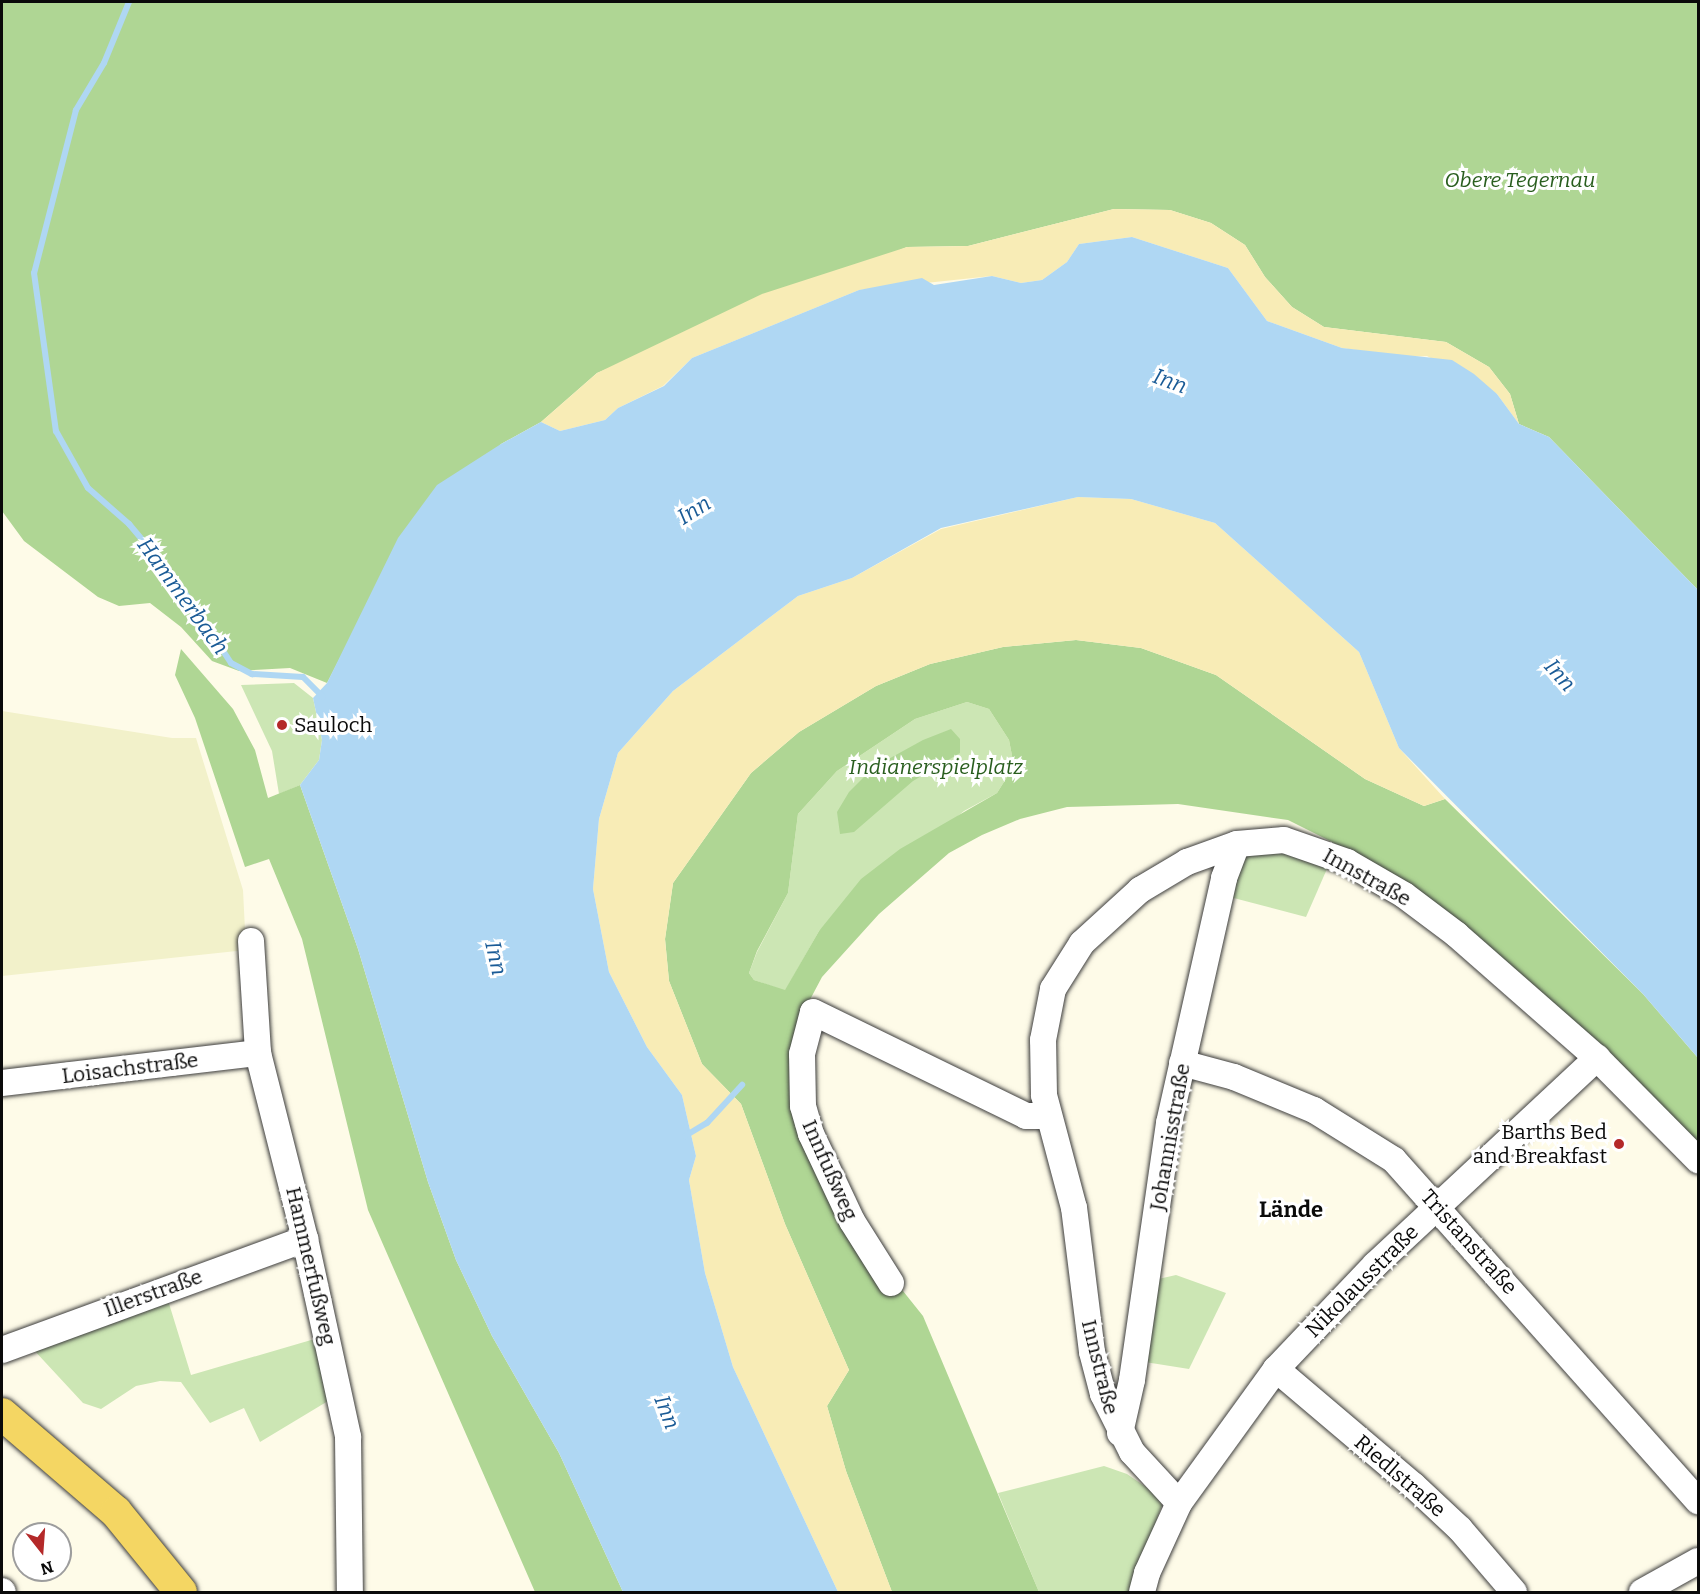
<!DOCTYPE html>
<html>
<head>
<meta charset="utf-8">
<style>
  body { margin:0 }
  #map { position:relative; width:1700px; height:1594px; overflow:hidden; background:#fefbe8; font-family:Bitter,serif }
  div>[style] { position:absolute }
  .farmland>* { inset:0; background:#f2f1ca }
  .green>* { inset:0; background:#cce6b4 }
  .forest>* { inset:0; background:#afd694 }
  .sand>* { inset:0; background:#f8ecb6 }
  .water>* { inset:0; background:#afd7f3 }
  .stream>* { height:6px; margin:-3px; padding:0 3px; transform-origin:3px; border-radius:3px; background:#afd7f3 }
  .roads { filter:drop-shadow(0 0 2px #3d3d3d) drop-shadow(0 0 2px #3d3d3d) }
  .minor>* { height:26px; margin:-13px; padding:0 13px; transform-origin:13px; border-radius:13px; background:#fff }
  .major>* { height:32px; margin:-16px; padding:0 16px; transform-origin:16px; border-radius:16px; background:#f4d663 }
  .dots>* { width:16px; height:16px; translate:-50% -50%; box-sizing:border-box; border:3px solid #fff; border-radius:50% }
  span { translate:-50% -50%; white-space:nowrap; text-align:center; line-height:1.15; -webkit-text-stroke:6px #fff; paint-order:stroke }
  .park-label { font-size:21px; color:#295e1e; font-style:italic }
  .poi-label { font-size:21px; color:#0a0a0a }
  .left { translate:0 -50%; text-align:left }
  .right { translate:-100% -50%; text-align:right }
  .street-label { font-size:21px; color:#0a0a0a }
  .water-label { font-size:22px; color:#1a5b96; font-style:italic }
  .neighbourhood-label { font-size:22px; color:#0a0a0a; font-weight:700 }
  .frame { position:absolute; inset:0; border:3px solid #0a0a0a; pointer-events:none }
  .north { position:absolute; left:12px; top:1522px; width:60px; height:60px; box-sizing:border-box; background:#fff; border:2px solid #9d9d9d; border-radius:50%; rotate:163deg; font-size:16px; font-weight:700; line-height:24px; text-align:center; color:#0a0a0a }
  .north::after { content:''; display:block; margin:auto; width:21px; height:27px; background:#b42929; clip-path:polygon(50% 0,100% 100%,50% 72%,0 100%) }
</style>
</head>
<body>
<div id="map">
  <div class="farmland">
    <div style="clip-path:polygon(2px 711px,172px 738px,196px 738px,243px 890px,246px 950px,2px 976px)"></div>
  </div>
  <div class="green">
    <div style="clip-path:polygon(294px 683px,313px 698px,322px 740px,319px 760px,300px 785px,279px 794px,272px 751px,241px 685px)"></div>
    <div style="clip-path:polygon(967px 702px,989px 709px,1009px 740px,1014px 766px,997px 793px,964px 811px,819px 931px,785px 991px,754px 980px,749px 973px,757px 952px,788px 893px,798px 814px,837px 771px,915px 719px)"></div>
    <div style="clip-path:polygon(1276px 850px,1330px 862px,1306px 917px,1226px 896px,1244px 856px)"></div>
    <div style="clip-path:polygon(1176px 1275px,1226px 1293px,1189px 1369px,1145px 1362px,1154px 1280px)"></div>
    <div style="clip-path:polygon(167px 1297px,191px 1375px,318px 1338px,333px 1398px,260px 1442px,244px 1408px,210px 1423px,181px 1382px,160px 1381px,136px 1386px,101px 1409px,83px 1403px,32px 1348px)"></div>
    <div style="clip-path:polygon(1104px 1466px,1127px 1474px,1156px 1494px,1162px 1505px,1131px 1592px,1039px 1592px,998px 1493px)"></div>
  </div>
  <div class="forest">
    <div style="clip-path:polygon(2px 2px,1698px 2px,1698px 590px,1549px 437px,1519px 424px,1510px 394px,1489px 367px,1446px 342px,1324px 327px,1292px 307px,1265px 277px,1245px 245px,1211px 223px,1170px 210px,1114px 209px,968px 246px,907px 247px,597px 373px,541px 422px,501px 444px,359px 621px,327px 683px,290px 668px,239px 671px,212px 661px,181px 627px,150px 603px,119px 606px,98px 597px,24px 541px,2px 511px)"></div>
    <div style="clip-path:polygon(evenodd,1076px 640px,1141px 648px,1216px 675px,1365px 779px,1424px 806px,1445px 799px,1643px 994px,1698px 1058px,1698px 1147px,1604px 1049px,1482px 940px,1366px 859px,1288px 820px,1178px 804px,1067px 807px,1020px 819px,982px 835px,949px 853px,879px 914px,822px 977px,804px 1011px,795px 1073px,843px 1216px,923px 1316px,1039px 1592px,892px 1592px,846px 1471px,827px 1406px,849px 1370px,785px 1224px,741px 1104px,702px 1064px,669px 981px,665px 939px,673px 883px,751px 773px,799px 732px,876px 686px,930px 664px,1003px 647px,1076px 640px,967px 702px,989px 709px,1009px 740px,1014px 766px,997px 793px,900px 849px,861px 879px,819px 931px,785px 990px,754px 980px,749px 973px,757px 951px,788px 893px,798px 814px,837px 771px,915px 719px,967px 702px)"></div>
    <div style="clip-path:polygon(181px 649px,233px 709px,255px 750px,268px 798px,300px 785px,358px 949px,428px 1182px,456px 1260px,492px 1336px,559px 1453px,623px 1592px,535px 1592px,368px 1210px,302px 939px,269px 859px,245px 867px,195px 718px,175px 675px)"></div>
    <div style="clip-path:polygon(951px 729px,960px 739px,960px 753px,913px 781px,854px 832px,840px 834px,837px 812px,849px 792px,874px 767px,923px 740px)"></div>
  </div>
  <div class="sand">
    <div style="clip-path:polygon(1114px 209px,1170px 210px,1211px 223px,1245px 245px,1265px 277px,1292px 307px,1324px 327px,1446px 342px,1489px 367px,1510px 394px,1519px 424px,1497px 394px,1427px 356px,1403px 357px,1342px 348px,1267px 321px,1228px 268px,1132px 237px,1079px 244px,1067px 262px,1042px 280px,1021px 283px,992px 276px,859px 290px,692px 358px,663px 386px,618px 408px,605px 420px,560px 431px,541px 422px,597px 373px,762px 294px,907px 247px,968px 246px)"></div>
    <div style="clip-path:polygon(1078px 497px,1131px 499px,1215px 523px,1359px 652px,1399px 748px,1445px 799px,1424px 806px,1365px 779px,1216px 675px,1141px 648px,1076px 640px,1003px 647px,930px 664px,876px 686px,799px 732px,751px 773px,673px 883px,665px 939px,669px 981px,702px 1064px,741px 1104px,785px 1224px,849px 1370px,827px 1406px,846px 1471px,892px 1592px,838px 1592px,733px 1367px,705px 1273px,689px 1180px,696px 1156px,682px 1095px,647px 1047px,609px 972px,593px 889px,599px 819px,618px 753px,673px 691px,798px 596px,852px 578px,941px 529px)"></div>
  </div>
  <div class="water">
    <div style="clip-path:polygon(1132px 237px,1228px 268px,1267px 321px,1342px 348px,1452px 360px,1474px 374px,1497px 394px,1519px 424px,1549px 437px,1698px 590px,1698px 1058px,1643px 994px,1399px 748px,1359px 652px,1215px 523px,1131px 499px,1078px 497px,941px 528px,852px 578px,798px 596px,673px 691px,618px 753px,599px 819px,593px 889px,609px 972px,647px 1047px,682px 1095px,696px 1156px,689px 1180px,705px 1273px,733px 1367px,838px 1592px,623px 1592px,559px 1453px,492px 1336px,456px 1260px,428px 1182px,358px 949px,300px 785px,319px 760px,322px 740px,313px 698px,327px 683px,398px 538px,437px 485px,501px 444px,541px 422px,560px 431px,605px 420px,618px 408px,664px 386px,692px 358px,859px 290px,922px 278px,934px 285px,992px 276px,1021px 283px,1042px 280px,1067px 262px,1079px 244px)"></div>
  </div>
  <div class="stream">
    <div style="left:129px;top:2px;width:66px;rotate:112.3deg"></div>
    <div style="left:104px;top:63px;width:55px;rotate:120.8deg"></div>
    <div style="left:76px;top:110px;width:168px;rotate:104.4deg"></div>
    <div style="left:34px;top:273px;width:160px;rotate:82.1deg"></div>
    <div style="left:56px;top:431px;width:65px;rotate:60.7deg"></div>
    <div style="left:88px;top:488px;width:55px;rotate:41.3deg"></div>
    <div style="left:129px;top:524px;width:75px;rotate:49.9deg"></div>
    <div style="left:177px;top:581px;width:98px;rotate:56.6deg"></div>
    <div style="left:231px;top:663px;width:24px;rotate:28deg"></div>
    <div style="left:252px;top:674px;width:51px;rotate:3.4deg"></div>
    <div style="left:303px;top:677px;width:28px;rotate:45deg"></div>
    <div style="left:685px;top:1136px;width:26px;rotate:-31deg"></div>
    <div style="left:707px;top:1123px;width:52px;rotate:-47.4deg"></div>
  </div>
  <div class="roads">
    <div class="minor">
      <div style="left:251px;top:941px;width:112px;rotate:86.4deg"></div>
      <div style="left:258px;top:1053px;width:192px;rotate:75.8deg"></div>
      <div style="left:305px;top:1239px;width:203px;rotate:77.7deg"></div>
      <div style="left:348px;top:1437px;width:155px;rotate:89.3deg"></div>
      <div style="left:1182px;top:1063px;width:54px;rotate:15.1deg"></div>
      <div style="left:1234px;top:1077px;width:87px;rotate:22.4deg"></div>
      <div style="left:1314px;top:1110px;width:94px;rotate:32deg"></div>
      <div style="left:1394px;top:1160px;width:457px;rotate:48.3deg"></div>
      <div style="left:2px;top:1083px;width:258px;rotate:-6.7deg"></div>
      <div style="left:891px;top:1283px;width:73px;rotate:-122.2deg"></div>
      <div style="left:852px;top:1221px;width:96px;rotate:-115.2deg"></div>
      <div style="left:811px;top:1134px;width:29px;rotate:-106deg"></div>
      <div style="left:803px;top:1106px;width:52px;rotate:-91.1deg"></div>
      <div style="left:802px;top:1054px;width:43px;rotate:-75.3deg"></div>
      <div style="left:813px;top:1012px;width:237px;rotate:26deg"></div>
      <div style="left:1026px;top:1116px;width:21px"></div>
      <div style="left:2px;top:1350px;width:323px;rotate:-20.1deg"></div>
      <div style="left:1276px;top:1369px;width:180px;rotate:40.3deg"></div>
      <div style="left:1413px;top:1485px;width:64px;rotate:43.1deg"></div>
      <div style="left:1460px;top:1529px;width:83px;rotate:49.4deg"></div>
      <div style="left:1120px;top:1433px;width:54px;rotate:-77.2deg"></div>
      <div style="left:1132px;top:1380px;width:260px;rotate:-81.8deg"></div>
      <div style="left:1169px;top:1123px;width:251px;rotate:-77.3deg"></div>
      <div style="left:1224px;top:878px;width:36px;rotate:-69deg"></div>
      <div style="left:1179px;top:1503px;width:69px;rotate:-132.7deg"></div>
      <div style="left:1132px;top:1452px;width:65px;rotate:-116.6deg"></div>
      <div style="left:1103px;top:1394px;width:43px;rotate:-104.7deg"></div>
      <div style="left:1092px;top:1352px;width:145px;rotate:-97.1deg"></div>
      <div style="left:1074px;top:1208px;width:117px;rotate:-104.9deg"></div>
      <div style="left:1044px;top:1095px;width:55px;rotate:-91deg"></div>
      <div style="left:1043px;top:1040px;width:52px;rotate:-78.9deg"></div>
      <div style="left:1053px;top:989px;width:54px;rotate:-57.8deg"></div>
      <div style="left:1082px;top:943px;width:79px;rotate:-42.4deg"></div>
      <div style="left:1140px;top:890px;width:55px;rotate:-30.8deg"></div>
      <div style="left:1187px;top:862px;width:53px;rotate:-19.8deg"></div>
      <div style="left:1237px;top:844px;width:47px;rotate:-4.9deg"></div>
      <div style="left:1284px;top:840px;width:67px;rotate:19.2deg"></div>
      <div style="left:1347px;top:862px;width:66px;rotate:30.1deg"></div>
      <div style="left:1404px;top:895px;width:66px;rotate:37deg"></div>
      <div style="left:1457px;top:935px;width:186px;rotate:41.3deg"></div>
      <div style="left:1597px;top:1058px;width:144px;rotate:45.3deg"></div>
      <div style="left:2px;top:1591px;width:1px;rotate:45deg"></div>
      <div style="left:1142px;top:1592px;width:20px;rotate:-75deg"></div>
      <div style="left:1147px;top:1573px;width:77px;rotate:-65.4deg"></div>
      <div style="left:1179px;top:1503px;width:165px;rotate:-54.1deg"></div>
      <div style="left:1276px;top:1369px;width:144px;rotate:-46.4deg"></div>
      <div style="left:1375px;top:1265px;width:304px;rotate:-43deg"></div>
      <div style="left:1642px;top:1592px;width:64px;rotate:-29deg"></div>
    </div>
    <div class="major">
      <div style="left:2px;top:1414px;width:150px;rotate:40.7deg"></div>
      <div style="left:116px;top:1512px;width:103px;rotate:50.9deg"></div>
    </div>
  </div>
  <div class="dots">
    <div style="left:282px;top:725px;background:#b42929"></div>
    <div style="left:1619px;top:1144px;background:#b42929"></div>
  </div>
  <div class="park-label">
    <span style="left:1520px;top:180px">Obere Tegernau</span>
    <span style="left:936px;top:767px">Indianerspielplatz</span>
  </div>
  <div class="poi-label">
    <span class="left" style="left:294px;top:725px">Sauloch</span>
    <span class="right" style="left:1607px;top:1144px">Barths Bed<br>and Breakfast</span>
  </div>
  <div class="street-label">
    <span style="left:1367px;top:877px;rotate:29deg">Innstraße</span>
    <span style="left:130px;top:1068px;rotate:-7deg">Loisachstraße</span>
    <span style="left:1170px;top:1137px;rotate:-80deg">Johannisstraße</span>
    <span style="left:830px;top:1170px;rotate:66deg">Innfußweg</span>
    <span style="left:1469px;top:1242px;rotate:48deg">Tristanstraße</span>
    <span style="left:311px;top:1266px;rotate:77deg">Hammerfußweg</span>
    <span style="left:1362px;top:1281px;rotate:-45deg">Nikolausstraße</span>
    <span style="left:153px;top:1293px;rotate:-20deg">Illerstraße</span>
    <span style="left:1100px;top:1367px;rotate:76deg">Innstraße</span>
    <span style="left:1400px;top:1476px;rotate:41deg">Riedlstraße</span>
  </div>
  <div class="water-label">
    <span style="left:1170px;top:381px;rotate:20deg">Inn</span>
    <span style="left:694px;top:510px;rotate:-32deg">Inn</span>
    <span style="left:183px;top:596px;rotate:54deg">Hammerbach</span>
    <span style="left:1560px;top:675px;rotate:49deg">Inn</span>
    <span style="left:496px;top:958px;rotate:77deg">Inn</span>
    <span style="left:667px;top:1412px;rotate:69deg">Inn</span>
  </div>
  <div class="neighbourhood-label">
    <span style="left:1291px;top:1210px">Lände</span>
  </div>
  <div class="frame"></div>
  <div class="north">N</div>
</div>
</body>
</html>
